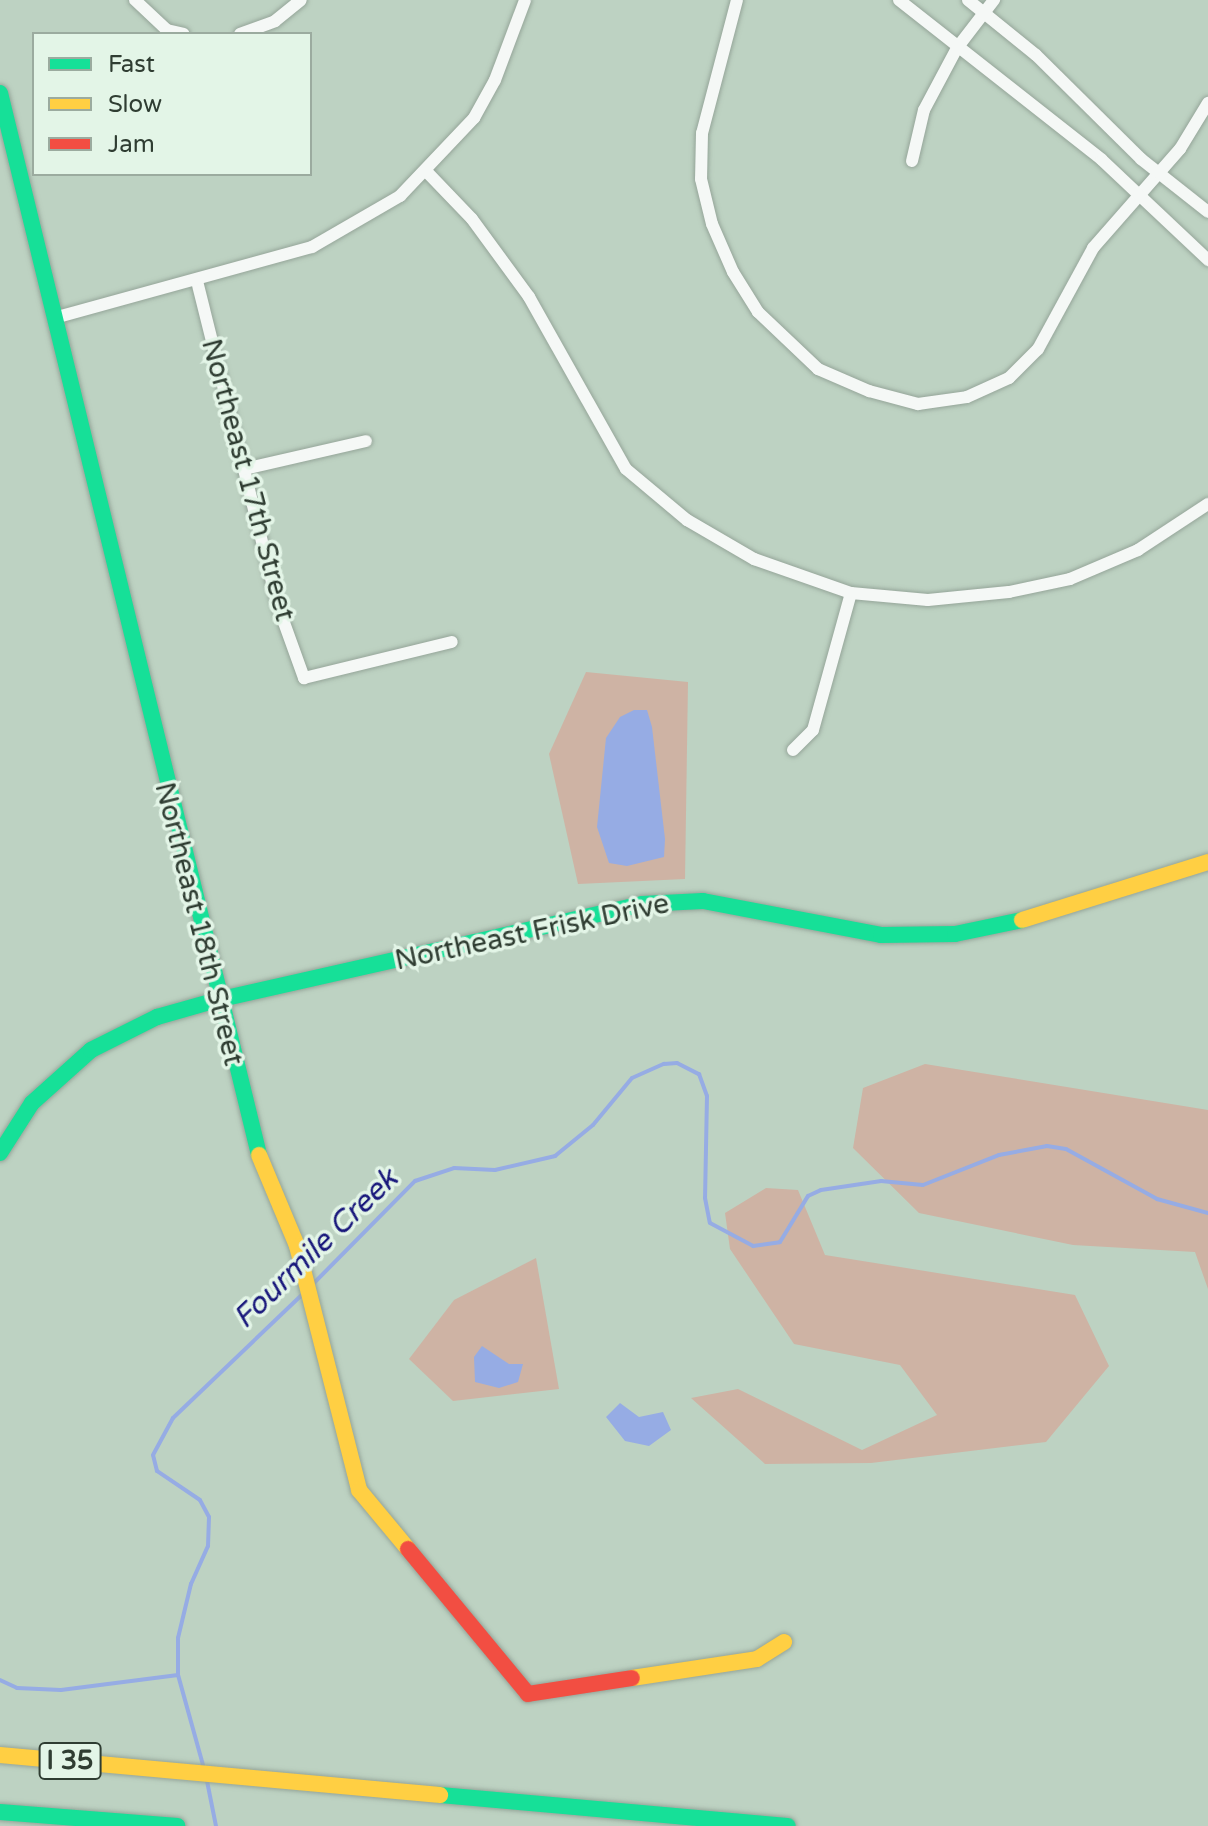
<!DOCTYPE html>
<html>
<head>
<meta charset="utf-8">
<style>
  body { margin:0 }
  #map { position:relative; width:1208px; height:1826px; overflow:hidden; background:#bdd2c2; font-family:"Varela Round",sans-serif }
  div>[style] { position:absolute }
  .green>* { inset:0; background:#ceb3a4 }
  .water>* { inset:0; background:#96ace4 }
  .stream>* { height:4px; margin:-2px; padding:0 2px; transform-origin:2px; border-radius:2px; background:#96ace4 }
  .roads { filter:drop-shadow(0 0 2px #95a599) drop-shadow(0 0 2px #95a599) }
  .street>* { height:12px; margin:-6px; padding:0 6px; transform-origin:6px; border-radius:6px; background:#f5f8f6 }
  .fast>* { height:16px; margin:-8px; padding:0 8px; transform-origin:8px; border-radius:8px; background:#16e098 }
  .slow>* { height:16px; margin:-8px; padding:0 8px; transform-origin:8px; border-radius:8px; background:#ffcf43 }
  .jam>* { height:16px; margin:-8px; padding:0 8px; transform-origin:8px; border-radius:8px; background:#f24e42 }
  span { translate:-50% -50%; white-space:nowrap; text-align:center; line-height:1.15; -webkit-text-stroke:7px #e3f5e7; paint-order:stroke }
  .shield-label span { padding:2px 6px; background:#e3f5e7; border:2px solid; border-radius:6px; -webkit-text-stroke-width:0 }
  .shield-label { font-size:26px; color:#2f3d32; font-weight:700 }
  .street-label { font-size:28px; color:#2f3d32 }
  .water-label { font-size:30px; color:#18177b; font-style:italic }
  .legend { position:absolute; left:32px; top:32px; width:280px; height:144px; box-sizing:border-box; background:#e3f5e7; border:2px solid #9bab9f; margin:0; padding:10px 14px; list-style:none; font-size:24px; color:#2f3d32 }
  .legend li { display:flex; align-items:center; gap:16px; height:40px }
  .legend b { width:40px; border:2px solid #9bab9f }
</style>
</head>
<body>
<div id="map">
  <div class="green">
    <div style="clip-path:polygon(586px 672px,688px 682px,685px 879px,578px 884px,549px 754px)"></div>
    <div style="clip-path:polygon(925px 1064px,1208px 1110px,1208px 1289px,1195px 1252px,1073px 1245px,919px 1213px,853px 1148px,863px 1088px)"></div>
    <div style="clip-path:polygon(766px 1188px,798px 1190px,825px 1255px,1075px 1295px,1109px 1366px,1046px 1442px,871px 1463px,765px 1464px,691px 1398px,738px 1389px,862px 1450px,937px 1415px,900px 1365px,794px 1344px,730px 1249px,725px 1213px)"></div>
    <div style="clip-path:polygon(536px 1258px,559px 1389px,453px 1401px,409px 1359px,454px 1300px)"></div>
  </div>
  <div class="water">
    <div style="clip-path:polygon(634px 710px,647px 710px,652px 727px,665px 839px,664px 857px,627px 866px,609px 863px,597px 827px,606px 738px,620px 717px)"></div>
    <div style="clip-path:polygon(482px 1346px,509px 1364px,523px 1364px,518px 1382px,499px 1388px,475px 1382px,474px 1357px)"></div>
    <div style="clip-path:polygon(620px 1403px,639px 1417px,663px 1412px,671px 1430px,649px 1446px,625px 1441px,606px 1417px)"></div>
  </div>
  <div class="stream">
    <div style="left:311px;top:1286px;width:148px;rotate:-45.3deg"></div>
    <div style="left:415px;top:1181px;width:41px;rotate:-18.4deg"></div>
    <div style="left:454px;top:1168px;width:41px;rotate:2.8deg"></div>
    <div style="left:495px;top:1170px;width:62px;rotate:-13.1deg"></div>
    <div style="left:555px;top:1156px;width:49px;rotate:-39.2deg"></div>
    <div style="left:593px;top:1125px;width:61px;rotate:-50.3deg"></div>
    <div style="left:632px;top:1078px;width:35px;rotate:-24deg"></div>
    <div style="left:664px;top:1064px;width:13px;rotate:-4deg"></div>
    <div style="left:677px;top:1063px;width:25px;rotate:27deg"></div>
    <div style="left:699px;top:1074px;width:23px;rotate:70deg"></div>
    <div style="left:707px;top:1096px;width:102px;rotate:91.1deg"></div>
    <div style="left:705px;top:1198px;width:25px;rotate:79deg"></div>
    <div style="left:710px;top:1223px;width:49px;rotate:28.1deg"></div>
    <div style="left:753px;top:1246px;width:27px;rotate:-8deg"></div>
    <div style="left:780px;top:1242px;width:54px;rotate:-58.7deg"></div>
    <div style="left:808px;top:1196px;width:14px;rotate:-25deg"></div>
    <div style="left:821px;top:1190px;width:61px;rotate:-8.5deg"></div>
    <div style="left:881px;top:1181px;width:42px;rotate:5.4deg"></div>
    <div style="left:923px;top:1185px;width:82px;rotate:-21.5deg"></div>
    <div style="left:999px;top:1155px;width:49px;rotate:-10.6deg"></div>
    <div style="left:1047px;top:1146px;width:19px;rotate:9deg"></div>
    <div style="left:1066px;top:1149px;width:104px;rotate:28.8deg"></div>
    <div style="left:1157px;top:1199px;width:53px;rotate:15.4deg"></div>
    <div style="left:0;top:1680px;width:19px;rotate:25deg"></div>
    <div style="left:17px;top:1688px;width:44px;rotate:2.6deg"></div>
    <div style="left:61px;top:1690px;width:118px;rotate:-7.3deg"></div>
    <div style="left:203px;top:1765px;width:93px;rotate:-105.5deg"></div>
    <div style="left:178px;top:1675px;width:37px;rotate:-90deg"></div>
    <div style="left:178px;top:1638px;width:56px;rotate:-76.5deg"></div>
    <div style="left:191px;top:1584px;width:42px;rotate:-65.9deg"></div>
    <div style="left:208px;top:1546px;width:29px;rotate:-88deg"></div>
    <div style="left:209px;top:1517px;width:19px;rotate:-118deg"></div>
    <div style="left:200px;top:1500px;width:52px;rotate:-146deg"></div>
    <div style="left:157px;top:1471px;width:16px;rotate:-104deg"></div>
    <div style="left:153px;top:1455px;width:42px;rotate:-61.6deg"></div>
    <div style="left:173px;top:1418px;width:182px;rotate:-43.7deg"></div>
    <div style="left:207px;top:1781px;width:46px;rotate:78.7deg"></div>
  </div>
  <div class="roads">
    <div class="street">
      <div style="left:135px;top:0;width:44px;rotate:43.2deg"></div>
      <div style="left:167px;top:30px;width:17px;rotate:13deg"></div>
      <div style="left:737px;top:0;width:138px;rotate:104.7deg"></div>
      <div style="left:702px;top:133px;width:46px;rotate:91.2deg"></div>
      <div style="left:701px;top:179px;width:46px;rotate:76.3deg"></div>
      <div style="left:712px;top:224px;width:52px;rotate:66.4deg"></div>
      <div style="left:733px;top:272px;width:47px;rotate:58deg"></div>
      <div style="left:758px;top:312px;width:83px;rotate:43.5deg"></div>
      <div style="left:818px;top:369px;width:56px;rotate:23.3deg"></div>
      <div style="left:869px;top:391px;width:51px;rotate:14.9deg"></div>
      <div style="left:918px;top:404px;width:49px;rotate:-8.1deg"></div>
      <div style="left:967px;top:397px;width:46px;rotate:-24.3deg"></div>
      <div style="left:1009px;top:378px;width:41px;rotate:-45deg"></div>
      <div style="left:1038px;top:349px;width:115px;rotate:-61.4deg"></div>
      <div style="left:1093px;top:248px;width:132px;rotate:-48.7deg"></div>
      <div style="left:1180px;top:149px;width:54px;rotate:-58.7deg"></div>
      <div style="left:899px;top:0;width:258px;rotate:38.2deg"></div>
      <div style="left:1102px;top:160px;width:146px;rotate:43.3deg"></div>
      <div style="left:968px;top:0;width:87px;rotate:39deg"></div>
      <div style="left:1036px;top:55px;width:148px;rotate:44.7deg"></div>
      <div style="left:1141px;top:159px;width:85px;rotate:38.3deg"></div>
      <div style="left:240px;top:34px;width:37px;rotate:-20deg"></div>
      <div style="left:275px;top:21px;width:33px;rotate:-39deg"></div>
      <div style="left:912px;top:161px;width:52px;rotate:-76.8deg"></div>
      <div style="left:924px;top:110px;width:70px;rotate:-62deg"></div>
      <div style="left:957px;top:48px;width:61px;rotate:-52.4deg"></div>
      <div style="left:426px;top:171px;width:66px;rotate:46.2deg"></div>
      <div style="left:472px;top:219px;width:97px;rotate:53.8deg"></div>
      <div style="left:529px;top:297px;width:197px;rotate:60.6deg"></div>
      <div style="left:626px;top:469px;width:80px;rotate:39.9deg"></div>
      <div style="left:687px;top:520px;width:78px;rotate:30.2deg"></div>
      <div style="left:754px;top:559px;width:103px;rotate:19.3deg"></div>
      <div style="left:851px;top:593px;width:77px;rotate:5.2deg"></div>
      <div style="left:928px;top:600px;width:81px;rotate:-5.6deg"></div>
      <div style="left:1009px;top:592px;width:62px;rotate:-12deg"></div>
      <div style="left:1070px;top:579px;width:74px;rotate:-23.1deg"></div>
      <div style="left:1138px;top:550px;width:84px;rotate:-33.3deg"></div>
      <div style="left:197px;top:281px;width:332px;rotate:76deg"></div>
      <div style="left:277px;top:603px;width:80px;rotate:70.2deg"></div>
      <div style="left:304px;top:678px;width:152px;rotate:-13.7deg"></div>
      <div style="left:54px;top:318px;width:268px;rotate:-15.4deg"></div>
      <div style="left:312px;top:247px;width:102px;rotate:-30.1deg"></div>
      <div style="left:400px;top:196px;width:108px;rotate:-46.5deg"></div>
      <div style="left:474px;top:118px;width:43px;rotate:-61.1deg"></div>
      <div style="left:495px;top:80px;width:85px;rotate:-69.4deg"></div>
      <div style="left:244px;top:469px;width:125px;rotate:-12.9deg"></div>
      <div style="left:793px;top:750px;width:28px;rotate:-45deg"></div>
      <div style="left:813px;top:730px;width:142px;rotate:-74.5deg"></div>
    </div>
    <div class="fast">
      <div style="left:0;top:93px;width:1093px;rotate:76.29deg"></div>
      <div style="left:0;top:1153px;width:59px;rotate:-57.4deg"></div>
      <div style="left:32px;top:1103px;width:79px;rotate:-41.9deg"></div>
      <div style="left:91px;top:1050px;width:74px;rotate:-26.6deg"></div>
      <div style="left:157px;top:1017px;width:62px;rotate:-15.8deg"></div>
      <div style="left:217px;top:1000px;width:436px;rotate:-12.7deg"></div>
      <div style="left:642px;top:904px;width:61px;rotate:-2.8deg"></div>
      <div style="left:703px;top:901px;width:181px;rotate:10.8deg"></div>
      <div style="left:881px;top:935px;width:74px;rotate:-0.8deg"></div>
      <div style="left:955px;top:934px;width:68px;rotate:-11.8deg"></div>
      <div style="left:440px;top:1795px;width:349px;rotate:5.1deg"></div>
      <div style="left:0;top:1812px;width:178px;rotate:4.5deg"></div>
    </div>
    <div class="slow">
      <div style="left:1022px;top:920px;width:195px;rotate:-17.3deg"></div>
      <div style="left:259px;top:1155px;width:99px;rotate:67.3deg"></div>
      <div style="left:297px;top:1246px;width:252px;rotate:75.7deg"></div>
      <div style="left:359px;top:1490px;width:77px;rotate:50.3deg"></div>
      <div style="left:632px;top:1678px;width:126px;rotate:-8.6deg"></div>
      <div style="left:757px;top:1659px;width:32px;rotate:-32deg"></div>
      <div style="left:0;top:1755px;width:442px;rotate:5.2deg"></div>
    </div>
    <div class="jam">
      <div style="left:408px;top:1549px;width:188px;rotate:50.4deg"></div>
      <div style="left:528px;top:1694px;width:105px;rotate:-8.7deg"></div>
    </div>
  </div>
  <div class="shield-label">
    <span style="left:70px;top:1761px">I 35</span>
  </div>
  <div class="street-label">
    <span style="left:248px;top:480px;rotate:75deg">Northeast 17th Street</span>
    <span style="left:199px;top:924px;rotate:76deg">Northeast 18th Street</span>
    <span style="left:532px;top:932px;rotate:-12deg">Northeast Frisk Drive</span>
  </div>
  <div class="water-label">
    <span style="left:316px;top:1249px;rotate:-44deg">Fourmile Creek</span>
  </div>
  <ul class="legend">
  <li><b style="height:10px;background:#16e098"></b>Fast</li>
  <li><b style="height:10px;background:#ffcf43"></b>Slow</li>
  <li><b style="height:10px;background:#f24e42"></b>Jam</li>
  </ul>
</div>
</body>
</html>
